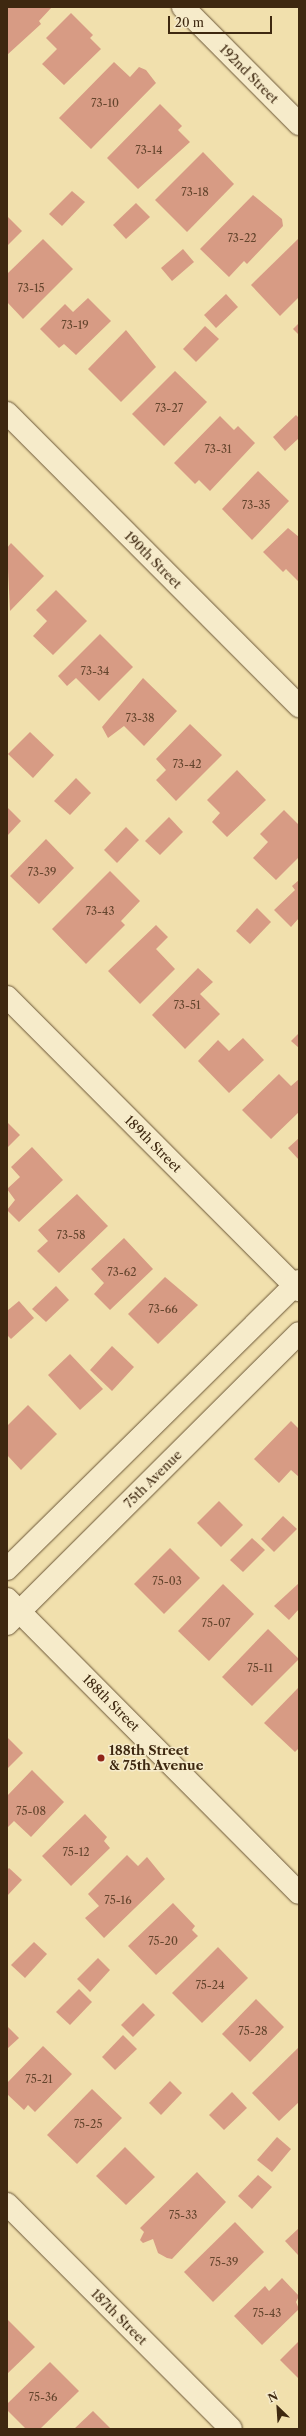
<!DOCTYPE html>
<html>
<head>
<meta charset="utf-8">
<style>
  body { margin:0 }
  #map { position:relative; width:306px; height:2436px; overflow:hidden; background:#f1e0ad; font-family:"Libre Caslon Text",serif }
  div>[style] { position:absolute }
  .building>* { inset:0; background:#d79b84 }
  .roads { filter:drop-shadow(0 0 1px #6b5637) drop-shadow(0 0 1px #6b5637) }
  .minor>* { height:22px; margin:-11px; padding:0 11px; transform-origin:11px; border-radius:11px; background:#f6ebca }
  .tertiary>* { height:22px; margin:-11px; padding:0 11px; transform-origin:11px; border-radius:11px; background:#f6ebca }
  .dots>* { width:11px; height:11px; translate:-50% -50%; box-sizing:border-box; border:2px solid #f6ebca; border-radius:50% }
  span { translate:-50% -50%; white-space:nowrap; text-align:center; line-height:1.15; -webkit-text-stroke:3px #f6ebca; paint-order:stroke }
  .number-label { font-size:11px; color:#64452d }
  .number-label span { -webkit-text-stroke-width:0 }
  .street-label { font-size:13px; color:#3e2810 }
  .poi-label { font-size:13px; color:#3e2810; font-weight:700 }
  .left { translate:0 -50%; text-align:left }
  .frame { position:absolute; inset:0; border:8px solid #3e2810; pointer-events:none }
  .north { position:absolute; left:258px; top:2388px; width:40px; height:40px; -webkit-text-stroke:3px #f6ebca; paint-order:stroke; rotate:335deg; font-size:11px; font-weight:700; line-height:16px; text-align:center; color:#3e2810 }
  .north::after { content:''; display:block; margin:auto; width:14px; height:18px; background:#3e2810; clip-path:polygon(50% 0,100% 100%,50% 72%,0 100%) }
  .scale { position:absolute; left:168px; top:16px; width:104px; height:18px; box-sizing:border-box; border:2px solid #3e2810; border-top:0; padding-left:5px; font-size:12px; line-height:14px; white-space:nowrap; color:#3e2810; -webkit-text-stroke:3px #f6ebca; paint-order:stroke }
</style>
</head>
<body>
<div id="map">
  <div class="building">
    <div style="clip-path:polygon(7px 7px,52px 7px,39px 21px,41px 24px,7px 55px)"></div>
    <div style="clip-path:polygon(71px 13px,93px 35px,90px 38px,101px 49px,64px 85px,42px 64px,57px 49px,46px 38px)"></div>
    <div style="clip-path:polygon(114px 62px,130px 77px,139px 67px,146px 70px,156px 83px,91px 149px,59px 118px)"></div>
    <div style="clip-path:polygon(160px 104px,182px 126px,178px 130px,190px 142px,138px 189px,107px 158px)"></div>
    <div style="clip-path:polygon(203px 152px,234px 184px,187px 232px,155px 200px)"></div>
    <div style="clip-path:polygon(72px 191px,85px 202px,62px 226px,49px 214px)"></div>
    <div style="clip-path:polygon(253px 195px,282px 219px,283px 226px,247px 264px,244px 261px,229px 277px,200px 249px)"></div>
    <div style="clip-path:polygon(136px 203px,150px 217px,126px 239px,113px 225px)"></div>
    <div style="clip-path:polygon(7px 216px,22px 231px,7px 246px)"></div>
    <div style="clip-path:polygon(299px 238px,299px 297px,280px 316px,251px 285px)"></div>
    <div style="clip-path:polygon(43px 239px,73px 269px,23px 319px,7px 302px,7px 274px)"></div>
    <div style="clip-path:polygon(183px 249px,194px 262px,172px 281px,161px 268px)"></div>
    <div style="clip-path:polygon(226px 294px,238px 307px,216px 328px,204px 315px)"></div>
    <div style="clip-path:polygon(88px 298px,111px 321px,76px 355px,64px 344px,59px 348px,40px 329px,65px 304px,73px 312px)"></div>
    <div style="clip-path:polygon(299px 323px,299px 335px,293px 329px)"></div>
    <div style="clip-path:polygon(205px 326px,219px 339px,196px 362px,183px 349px)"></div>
    <div style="clip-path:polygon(126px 330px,156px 367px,121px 402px,88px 369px)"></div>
    <div style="clip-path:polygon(175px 371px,207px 402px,164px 446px,132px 414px)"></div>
    <div style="clip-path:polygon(296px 415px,299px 418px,299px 438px,285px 451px,273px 437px)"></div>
    <div style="clip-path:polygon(220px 416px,234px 430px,238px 426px,255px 443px,210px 491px,199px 480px,195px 484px,174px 463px)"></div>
    <div style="clip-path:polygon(258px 471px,289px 501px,252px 540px,222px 509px)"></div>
    <div style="clip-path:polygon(288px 528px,299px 537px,298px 581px,286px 569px,283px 572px,263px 552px)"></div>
    <div style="clip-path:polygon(11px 543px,44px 576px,10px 611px,7px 548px)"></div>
    <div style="clip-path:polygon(56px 590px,87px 621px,53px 655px,33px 636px,47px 621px,36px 610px)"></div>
    <div style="clip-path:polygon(100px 634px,133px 667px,99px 701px,76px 678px,67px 686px,58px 676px)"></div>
    <div style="clip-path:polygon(143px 678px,177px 711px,144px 746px,124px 726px,108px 738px,102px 727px)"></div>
    <div style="clip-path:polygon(190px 724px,222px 755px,176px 801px,156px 780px,166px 770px,156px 759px)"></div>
    <div style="clip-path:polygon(30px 732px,54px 755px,33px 778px,8px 754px)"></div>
    <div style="clip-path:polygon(237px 770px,266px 800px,227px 837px,212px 822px,220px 813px,207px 800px)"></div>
    <div style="clip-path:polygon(76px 778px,91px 793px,70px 815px,54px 801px)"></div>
    <div style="clip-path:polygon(7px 807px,21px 821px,7px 836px)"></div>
    <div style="clip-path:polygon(284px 810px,299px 825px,299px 857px,276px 880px,253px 858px,268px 842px,260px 834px)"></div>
    <div style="clip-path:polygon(169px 817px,183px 832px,160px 855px,145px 841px)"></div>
    <div style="clip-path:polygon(126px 827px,139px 840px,117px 863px,104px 850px)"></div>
    <div style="clip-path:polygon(46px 839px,74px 868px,39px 904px,10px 876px)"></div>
    <div style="clip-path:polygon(110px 871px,140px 901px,121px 921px,125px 925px,86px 964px,52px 929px)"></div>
    <div style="clip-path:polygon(299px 880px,299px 918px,291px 927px,274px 910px,295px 890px,292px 886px)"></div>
    <div style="clip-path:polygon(257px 908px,271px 922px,250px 944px,236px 931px)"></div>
    <div style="clip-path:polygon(156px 925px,168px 937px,156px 949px,175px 969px,140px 1004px,108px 971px)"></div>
    <div style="clip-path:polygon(198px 968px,213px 982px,200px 994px,220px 1014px,185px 1049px,152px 1015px)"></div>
    <div style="clip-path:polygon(299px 1033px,299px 1048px,291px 1041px)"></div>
    <div style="clip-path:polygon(243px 1038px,264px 1060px,229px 1093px,198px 1061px,218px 1040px,229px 1051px)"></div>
    <div style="clip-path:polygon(279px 1074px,291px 1086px,299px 1079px,299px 1112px,271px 1139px,242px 1110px)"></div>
    <div style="clip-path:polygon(7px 1122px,20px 1135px,7px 1148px)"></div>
    <div style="clip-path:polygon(299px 1138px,299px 1160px,288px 1148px)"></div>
    <div style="clip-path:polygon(32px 1147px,63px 1180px,19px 1222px,7px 1210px,15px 1200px,7px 1189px,20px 1177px,11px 1167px)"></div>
    <div style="clip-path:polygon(77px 1194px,108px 1226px,59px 1273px,37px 1251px,48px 1241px,38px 1230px)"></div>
    <div style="clip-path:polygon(124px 1238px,153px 1269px,110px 1310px,94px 1294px,104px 1283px,91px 1269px)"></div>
    <div style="clip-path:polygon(165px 1277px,198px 1305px,158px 1344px,128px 1314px)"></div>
    <div style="clip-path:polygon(56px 1286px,69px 1300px,46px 1322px,32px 1309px)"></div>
    <div style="clip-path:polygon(19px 1301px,34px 1318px,11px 1339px,7px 1335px,7px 1311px)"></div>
    <div style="clip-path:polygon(112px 1346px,134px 1367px,112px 1391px,90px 1370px)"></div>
    <div style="clip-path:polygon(70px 1354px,103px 1389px,80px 1410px,48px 1375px)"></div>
    <div style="clip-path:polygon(28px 1405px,57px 1434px,21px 1470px,7px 1455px,7px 1426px)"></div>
    <div style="clip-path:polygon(291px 1421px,299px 1429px,299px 1477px,291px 1470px,279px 1483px,254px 1459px)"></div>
    <div style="clip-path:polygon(219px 1501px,243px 1525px,221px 1547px,197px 1523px)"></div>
    <div style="clip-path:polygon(283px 1516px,297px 1529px,274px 1552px,261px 1539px)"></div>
    <div style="clip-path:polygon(252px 1538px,265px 1550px,243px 1572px,230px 1560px)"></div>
    <div style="clip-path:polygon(170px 1548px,200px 1578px,164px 1614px,134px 1584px)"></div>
    <div style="clip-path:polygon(299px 1583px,299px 1609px,289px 1620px,274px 1606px)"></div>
    <div style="clip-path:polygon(223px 1584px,254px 1614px,209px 1661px,178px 1631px)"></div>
    <div style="clip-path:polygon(268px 1629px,299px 1659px,252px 1706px,222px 1677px)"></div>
    <div style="clip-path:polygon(299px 1687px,299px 1748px,295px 1752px,264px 1723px)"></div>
    <div style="clip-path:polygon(7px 1737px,23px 1753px,7px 1769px)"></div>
    <div style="clip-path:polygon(32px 1770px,64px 1802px,31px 1837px,14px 1821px,7px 1828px,7px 1796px)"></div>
    <div style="clip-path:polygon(85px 1814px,107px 1837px,104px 1841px,110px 1848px,71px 1886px,42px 1856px)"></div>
    <div style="clip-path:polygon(127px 1855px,138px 1866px,147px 1857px,165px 1879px,104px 1938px,85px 1918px,99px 1906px,88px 1894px)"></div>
    <div style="clip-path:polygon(9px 1868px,22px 1880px,7px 1896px,7px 1870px)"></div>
    <div style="clip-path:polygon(173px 1903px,195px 1926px,192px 1930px,198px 1936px,156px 1975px,128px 1946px)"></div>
    <div style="clip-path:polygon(34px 1942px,47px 1954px,25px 1978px,11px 1965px)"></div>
    <div style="clip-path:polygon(218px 1947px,248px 1978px,202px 2023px,172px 1993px)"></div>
    <div style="clip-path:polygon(98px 1958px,110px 1970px,90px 1992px,77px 1979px)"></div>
    <div style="clip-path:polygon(79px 1989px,92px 2002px,70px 2025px,56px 2012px)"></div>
    <div style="clip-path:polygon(256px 1999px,284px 2027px,250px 2062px,222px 2034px)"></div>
    <div style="clip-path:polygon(143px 2003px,155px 2015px,133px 2037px,121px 2025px)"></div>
    <div style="clip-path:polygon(7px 2026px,19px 2038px,7px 2049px)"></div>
    <div style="clip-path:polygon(123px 2035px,137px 2049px,115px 2070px,102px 2057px)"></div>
    <div style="clip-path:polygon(43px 2046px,72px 2074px,35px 2112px,28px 2105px,24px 2110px,7px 2094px,7px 2083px)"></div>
    <div style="clip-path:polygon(299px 2047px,299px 2102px,279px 2121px,252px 2093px)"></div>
    <div style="clip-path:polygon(170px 2081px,182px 2093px,161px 2115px,149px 2103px)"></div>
    <div style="clip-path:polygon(92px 2089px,122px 2118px,77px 2164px,47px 2135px)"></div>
    <div style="clip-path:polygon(232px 2092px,247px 2108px,224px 2130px,209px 2115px)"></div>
    <div style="clip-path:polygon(277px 2137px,291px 2149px,272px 2172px,257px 2160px)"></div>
    <div style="clip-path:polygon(125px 2147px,155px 2177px,126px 2205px,96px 2176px)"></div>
    <div style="clip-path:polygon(197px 2172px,226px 2202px,172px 2259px,167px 2258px,158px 2253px,153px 2239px,143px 2243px,140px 2240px,144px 2232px,140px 2228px)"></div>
    <div style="clip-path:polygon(258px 2175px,272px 2187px,252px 2209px,238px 2196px)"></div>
    <div style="clip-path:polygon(235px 2222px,264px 2252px,213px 2302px,184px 2272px)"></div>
    <div style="clip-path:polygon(299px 2228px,299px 2253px,298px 2255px,285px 2241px)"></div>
    <div style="clip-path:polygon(282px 2278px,299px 2296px,296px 2302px,299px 2309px,262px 2345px,234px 2316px,265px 2286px,269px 2291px)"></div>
    <div style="clip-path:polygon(7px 2319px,35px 2347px,7px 2374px)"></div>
    <div style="clip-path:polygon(299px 2341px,299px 2379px,280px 2360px)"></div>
    <div style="clip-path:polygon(50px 2362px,79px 2391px,40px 2429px,26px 2429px,7px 2410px,7px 2404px)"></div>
    <div style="clip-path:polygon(93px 2411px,111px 2429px,74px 2429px)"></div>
  </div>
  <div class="roads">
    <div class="minor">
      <div style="left:183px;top:7px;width:165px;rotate:45.2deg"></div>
      <div style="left:7px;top:413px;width:414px;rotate:45.1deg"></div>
      <div style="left:7px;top:997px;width:414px;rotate:45.1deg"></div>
      <div style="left:7px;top:1569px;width:410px;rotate:-44.6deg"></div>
      <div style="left:7px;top:1624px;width:412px;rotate:-44.9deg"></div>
      <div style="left:7px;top:2204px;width:317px;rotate:45.1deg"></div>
    </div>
    <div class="tertiary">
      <div style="left:7px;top:1599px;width:414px;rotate:45.2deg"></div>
    </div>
  </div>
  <div class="dots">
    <div style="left:101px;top:1758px;background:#8f2418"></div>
  </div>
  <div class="number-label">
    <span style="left:105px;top:103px">73-10</span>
    <span style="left:149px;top:150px">73-14</span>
    <span style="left:195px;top:192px">73-18</span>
    <span style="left:242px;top:238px">73-22</span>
    <span style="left:31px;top:288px">73-15</span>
    <span style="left:75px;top:325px">73-19</span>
    <span style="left:169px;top:408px">73-27</span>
    <span style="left:218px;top:449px">73-31</span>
    <span style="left:256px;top:505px">73-35</span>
    <span style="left:95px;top:671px">73-34</span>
    <span style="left:140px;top:718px">73-38</span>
    <span style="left:187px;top:764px">73-42</span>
    <span style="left:42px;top:872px">73-39</span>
    <span style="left:100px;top:911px">73-43</span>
    <span style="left:187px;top:1005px">73-51</span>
    <span style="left:71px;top:1235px">73-58</span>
    <span style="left:122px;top:1272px">73-62</span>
    <span style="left:163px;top:1309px">73-66</span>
    <span style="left:167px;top:1581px">75-03</span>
    <span style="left:216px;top:1623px">75-07</span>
    <span style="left:260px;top:1668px">75-11</span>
    <span style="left:31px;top:1811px">75-08</span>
    <span style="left:76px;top:1852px">75-12</span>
    <span style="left:118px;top:1900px">75-16</span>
    <span style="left:163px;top:1941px">75-20</span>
    <span style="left:210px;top:1985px">75-24</span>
    <span style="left:253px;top:2031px">75-28</span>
    <span style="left:39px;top:2079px">75-21</span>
    <span style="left:88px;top:2124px">75-25</span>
    <span style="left:183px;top:2215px">75-33</span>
    <span style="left:224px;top:2262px">75-39</span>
    <span style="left:267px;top:2313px">75-43</span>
    <span style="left:43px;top:2397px">75-36</span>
  </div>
  <div class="street-label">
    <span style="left:249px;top:74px;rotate:45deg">192nd Street</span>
    <span style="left:153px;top:560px;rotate:45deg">190th Street</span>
    <span style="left:153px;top:1144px;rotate:45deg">189th Street</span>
    <span style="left:153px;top:1479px;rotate:-45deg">75th Avenue</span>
    <span style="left:111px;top:1703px;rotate:45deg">188th Street</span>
    <span style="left:119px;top:2317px;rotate:45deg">187th Street</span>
  </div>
  <div class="poi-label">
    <span class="left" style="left:109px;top:1758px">188th Street<br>&amp; 75th Avenue</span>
  </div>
  <div class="frame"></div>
  <div class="north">N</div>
  <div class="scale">20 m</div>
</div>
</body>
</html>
